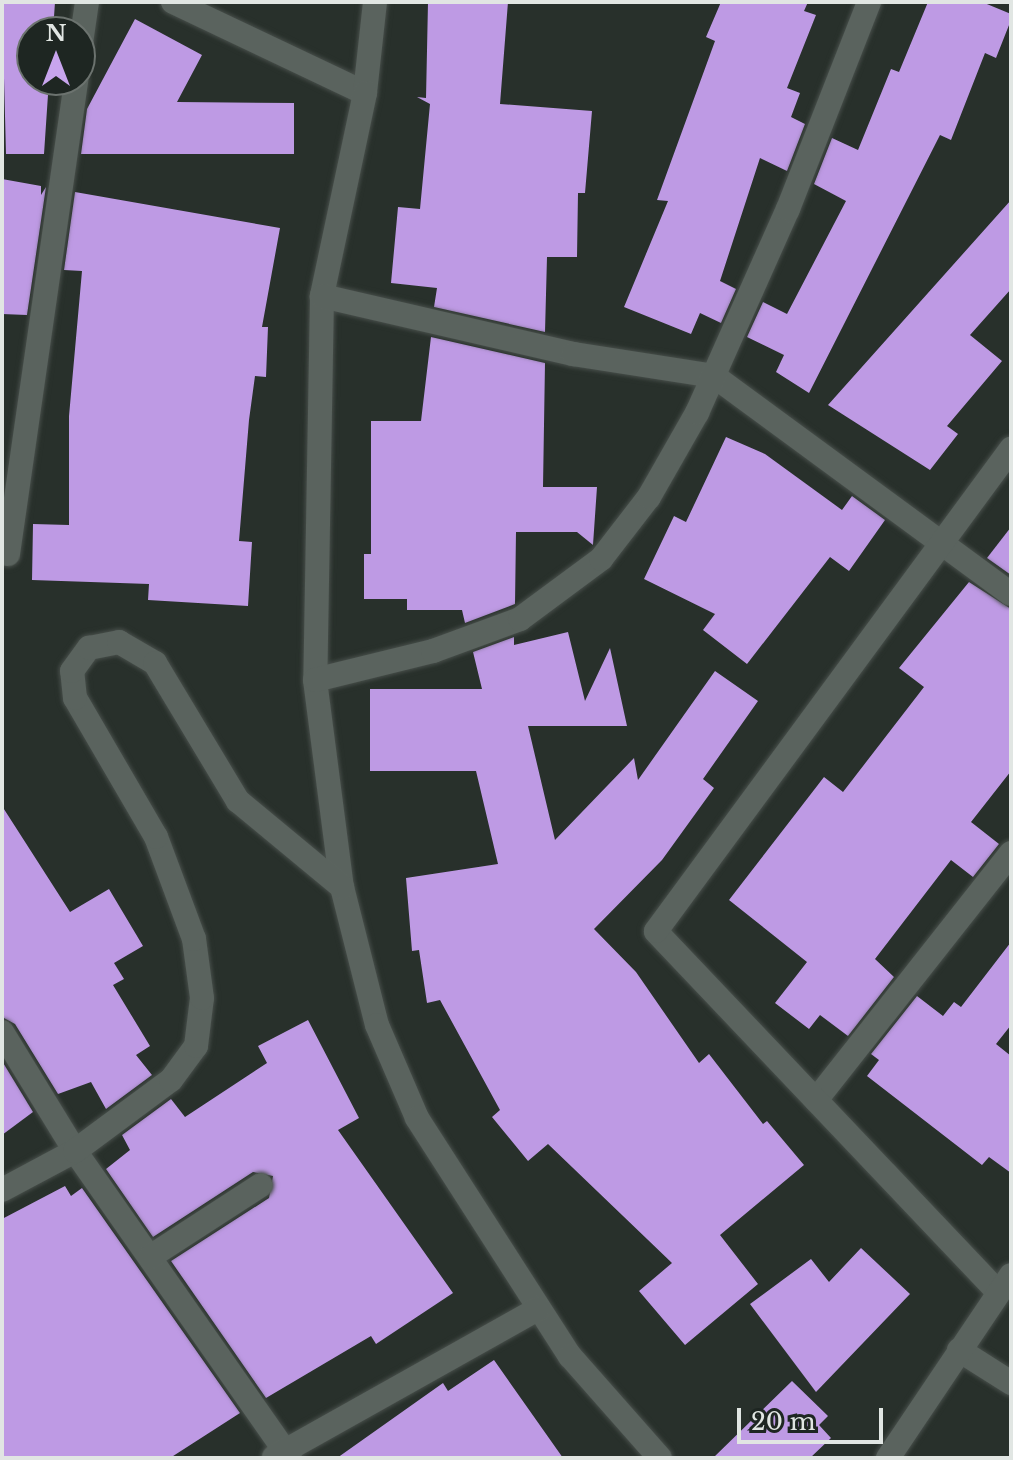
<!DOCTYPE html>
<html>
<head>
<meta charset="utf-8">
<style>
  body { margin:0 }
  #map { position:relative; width:1013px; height:1460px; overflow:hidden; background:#28302b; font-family:"Libre Baskerville",serif }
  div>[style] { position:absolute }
  .building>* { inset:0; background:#be9ae4 }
  .roads { filter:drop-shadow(0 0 2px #474e4a) drop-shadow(0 0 2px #474e4a) }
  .minor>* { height:24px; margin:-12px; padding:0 12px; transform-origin:12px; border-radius:12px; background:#5a635e }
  span { translate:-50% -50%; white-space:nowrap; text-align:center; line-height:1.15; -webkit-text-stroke:8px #1e2622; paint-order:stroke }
  .frame { position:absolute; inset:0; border:4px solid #e1e6e3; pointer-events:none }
  .north { position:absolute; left:16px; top:16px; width:80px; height:80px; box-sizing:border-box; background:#1e2622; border:2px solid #6c736f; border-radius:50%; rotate:0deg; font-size:22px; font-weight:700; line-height:32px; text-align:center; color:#e1e6e3 }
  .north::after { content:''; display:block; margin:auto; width:28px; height:36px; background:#c8a5ee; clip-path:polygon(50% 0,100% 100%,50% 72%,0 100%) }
  .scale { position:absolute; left:737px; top:1408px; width:146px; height:36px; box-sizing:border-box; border:4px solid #e1e6e3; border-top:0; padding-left:10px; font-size:24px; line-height:28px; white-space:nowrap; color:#e1e6e3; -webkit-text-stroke:6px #1e2622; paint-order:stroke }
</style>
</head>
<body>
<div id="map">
  <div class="building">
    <div style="clip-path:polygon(2px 2px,55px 2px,53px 32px,32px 32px,32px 80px,49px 80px,44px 154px,6px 154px)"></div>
    <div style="clip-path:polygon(428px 2px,508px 2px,500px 104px,592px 111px,585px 193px,578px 193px,577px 257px,547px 257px,545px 332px,434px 307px,437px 288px,391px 283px,398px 207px,420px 209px,430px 104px,417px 97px,426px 98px)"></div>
    <div style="clip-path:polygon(721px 2px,808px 2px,804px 11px,816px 15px,787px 88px,800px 93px,791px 117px,805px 124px,787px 171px,760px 158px,720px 281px,736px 289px,721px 323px,700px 313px,691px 334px,624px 307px,668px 201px,657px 200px,715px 41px,706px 37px)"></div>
    <div style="clip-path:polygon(928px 2px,982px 2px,1011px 14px,1011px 20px,996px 58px,985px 53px,951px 140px,940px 135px,809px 393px,776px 372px,784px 355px,747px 337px,763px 302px,787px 314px,846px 201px,814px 184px,832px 138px,858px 150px,891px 69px,899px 72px)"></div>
    <div style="clip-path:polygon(135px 19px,202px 55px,177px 102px,294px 103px,294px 154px,81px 154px,87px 109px)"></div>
    <div style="clip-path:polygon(2px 179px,41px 186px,41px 195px,46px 187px,27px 315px,2px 314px)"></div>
    <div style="clip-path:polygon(75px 192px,280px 228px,262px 327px,268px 327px,266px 377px,255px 376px,249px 420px,239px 541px,252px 542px,248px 606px,148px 600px,149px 584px,32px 580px,33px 524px,69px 525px,69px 416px,82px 271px,64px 270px)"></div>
    <div style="clip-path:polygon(1011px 200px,1011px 289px,970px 335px,1002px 361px,947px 426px,958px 434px,930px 470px,828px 405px)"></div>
    <div style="clip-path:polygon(431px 337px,545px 363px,543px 487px,597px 487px,593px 545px,577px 532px,516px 532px,515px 604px,465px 623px,462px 610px,407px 610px,407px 599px,364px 599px,364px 554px,371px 554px,371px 421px,421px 421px)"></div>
    <div style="clip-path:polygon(726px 437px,765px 454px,842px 510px,852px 496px,885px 520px,849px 571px,830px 557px,747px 664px,703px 630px,715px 614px,644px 579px,674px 516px,686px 522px)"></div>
    <div style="clip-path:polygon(1011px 527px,1011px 575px,987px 558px)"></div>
    <div style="clip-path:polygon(969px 582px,1011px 609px,1011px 771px,971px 822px,999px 844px,973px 877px,951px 860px,875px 959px,894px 977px,848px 1036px,820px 1015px,809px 1029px,775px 1003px,807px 962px,729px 900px,824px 777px,843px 792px,924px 687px,899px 668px)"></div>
    <div style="clip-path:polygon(568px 632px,585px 701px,610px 648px,627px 726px,528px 726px,555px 840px,634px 758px,638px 780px,715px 671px,758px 701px,703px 779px,714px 788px,662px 860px,594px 929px,636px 972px,699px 1063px,709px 1054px,763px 1124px,767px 1121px,804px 1165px,720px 1235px,758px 1284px,685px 1345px,639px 1291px,672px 1263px,548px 1144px,528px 1161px,492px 1117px,500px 1110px,440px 1000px,427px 1003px,419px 950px,412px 951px,406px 878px,498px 864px,476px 771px,370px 771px,370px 689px,482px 689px,473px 652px,514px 637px,514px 645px)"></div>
    <div style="clip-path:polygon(2px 806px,70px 912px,109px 889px,143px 946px,114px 963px,124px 979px,113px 985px,150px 1046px,136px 1055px,152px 1075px,106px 1109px,91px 1082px,58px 1094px,15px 1024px,2px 1017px)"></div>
    <div style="clip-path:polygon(1011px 942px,1011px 1025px,996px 1044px,1011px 1056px,1011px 1173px,989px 1157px,982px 1165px,867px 1076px,879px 1060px,871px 1054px,917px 996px,943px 1016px,954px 1002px,961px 1007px)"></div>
    <div style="clip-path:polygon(308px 1020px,359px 1118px,338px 1130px,453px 1293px,376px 1344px,371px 1336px,266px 1398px,171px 1261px,269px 1198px,273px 1176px,253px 1172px,153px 1237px,106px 1169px,130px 1150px,122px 1135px,171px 1099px,185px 1117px,267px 1063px,258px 1046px)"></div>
    <div style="clip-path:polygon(2px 1061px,33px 1112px,2px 1135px)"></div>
    <div style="clip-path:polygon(65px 1186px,71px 1196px,82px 1188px,240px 1413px,170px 1458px,2px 1458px,2px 1219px)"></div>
    <div style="clip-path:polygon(861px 1248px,910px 1294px,816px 1392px,750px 1304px,811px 1259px,829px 1282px)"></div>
    <div style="clip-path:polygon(494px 1360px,563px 1458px,337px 1458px,443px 1383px,448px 1391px)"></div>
    <div style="clip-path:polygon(792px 1381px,828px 1416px,819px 1425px,831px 1438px,810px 1458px,713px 1458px)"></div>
  </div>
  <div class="roads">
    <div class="minor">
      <div style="left:173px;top:2px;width:212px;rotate:25.4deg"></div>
      <div style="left:375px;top:2px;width:92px;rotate:96.3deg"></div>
      <div style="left:365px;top:93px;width:208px;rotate:102deg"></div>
      <div style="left:322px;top:296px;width:384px;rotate:91deg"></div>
      <div style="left:315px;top:680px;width:209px;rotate:82.6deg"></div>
      <div style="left:342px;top:887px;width:142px;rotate:75.8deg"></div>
      <div style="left:377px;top:1025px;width:101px;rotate:66.7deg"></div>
      <div style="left:417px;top:1118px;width:283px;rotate:57.3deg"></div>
      <div style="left:570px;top:1356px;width:136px;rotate:48.6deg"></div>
      <div style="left:80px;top:50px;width:49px;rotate:-81.7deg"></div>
      <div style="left:322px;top:296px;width:258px;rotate:13deg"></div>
      <div style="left:573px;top:354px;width:143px;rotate:8.9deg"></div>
      <div style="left:714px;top:376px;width:368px;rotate:36.3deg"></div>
      <div style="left:8px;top:554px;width:479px;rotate:-81.8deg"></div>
      <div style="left:315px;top:680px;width:122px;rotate:-13.8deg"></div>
      <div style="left:433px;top:651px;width:93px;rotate:-20.2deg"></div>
      <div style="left:520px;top:619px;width:101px;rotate:-36.5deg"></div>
      <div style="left:601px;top:559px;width:78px;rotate:-52.3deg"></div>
      <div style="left:649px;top:497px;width:97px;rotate:-60.3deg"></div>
      <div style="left:697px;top:413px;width:223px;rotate:-66deg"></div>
      <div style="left:788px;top:209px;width:222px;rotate:-68.6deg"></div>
      <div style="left:2px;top:1032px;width:140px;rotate:58.5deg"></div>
      <div style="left:75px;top:1151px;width:375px;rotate:55deg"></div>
      <div style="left:816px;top:1100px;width:315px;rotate:-51.7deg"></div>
      <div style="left:2px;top:1190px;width:83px;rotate:-28.1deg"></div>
      <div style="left:75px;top:1151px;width:119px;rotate:-36.5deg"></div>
      <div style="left:171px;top:1080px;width:42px;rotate:-53.7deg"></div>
      <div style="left:196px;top:1046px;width:48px;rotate:-82.9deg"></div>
      <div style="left:202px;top:998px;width:60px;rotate:-97.7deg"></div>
      <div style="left:194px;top:939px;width:109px;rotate:-110.4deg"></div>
      <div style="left:156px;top:837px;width:161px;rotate:-120.2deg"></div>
      <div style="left:75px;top:698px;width:27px;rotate:-96deg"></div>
      <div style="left:72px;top:671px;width:29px;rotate:-54deg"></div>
      <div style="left:89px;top:648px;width:31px;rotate:-11deg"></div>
      <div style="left:119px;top:642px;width:42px;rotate:30.3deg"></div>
      <div style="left:155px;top:663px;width:161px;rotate:59deg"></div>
      <div style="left:238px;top:801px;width:135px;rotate:39.6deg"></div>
      <div style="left:150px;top:1257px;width:132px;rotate:-33deg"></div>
      <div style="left:998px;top:1292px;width:497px;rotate:-133.5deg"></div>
      <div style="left:656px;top:931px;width:599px;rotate:-53.63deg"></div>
      <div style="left:959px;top:1350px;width:62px;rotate:32.4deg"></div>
      <div style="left:274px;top:1457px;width:303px;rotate:-29.3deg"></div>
      <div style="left:888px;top:1458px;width:220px;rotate:-56.1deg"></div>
    </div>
  </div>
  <div class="frame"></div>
  <div class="north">N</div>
  <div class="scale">20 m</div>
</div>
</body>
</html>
